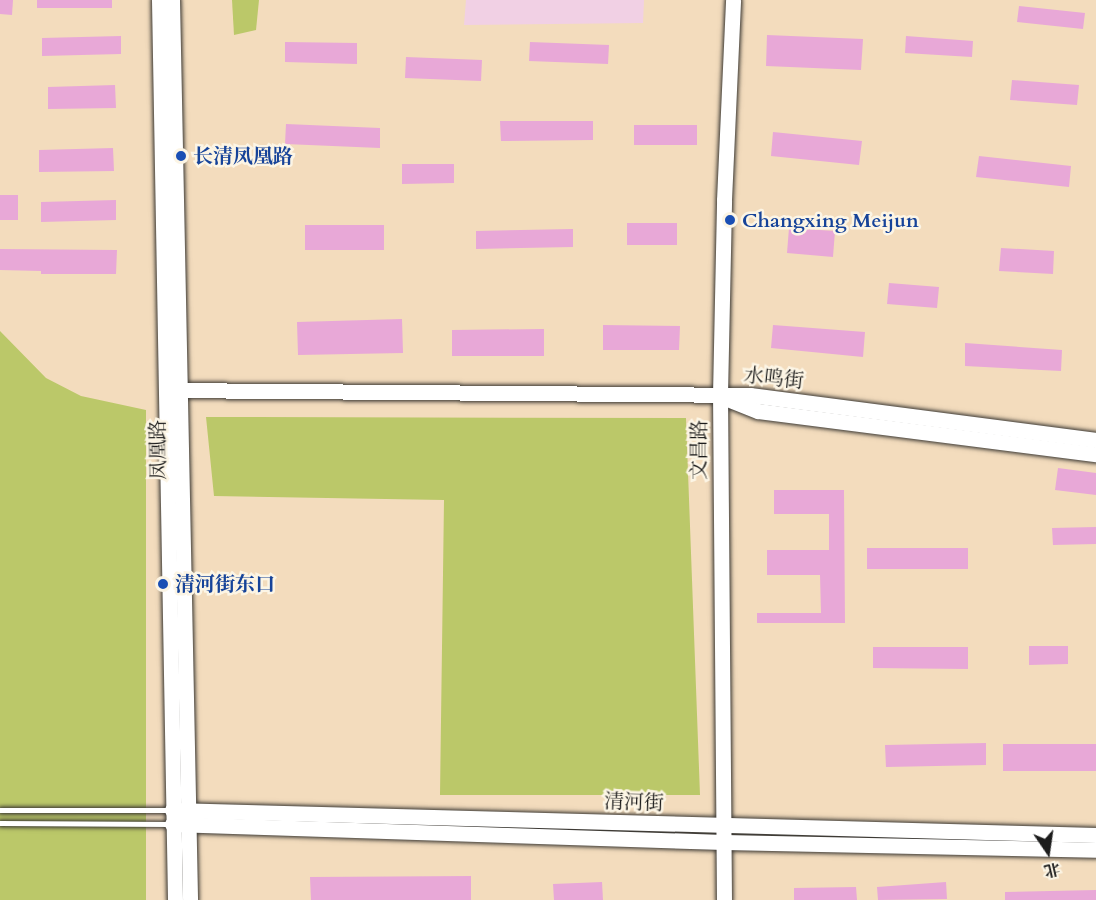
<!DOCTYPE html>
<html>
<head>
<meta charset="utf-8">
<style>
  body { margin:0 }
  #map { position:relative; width:1096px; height:900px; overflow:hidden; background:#f3dcbd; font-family:Cardo,"Noto Serif SC",serif }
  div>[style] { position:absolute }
  .built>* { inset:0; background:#f1d0e4 }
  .green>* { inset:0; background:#bbc869 }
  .building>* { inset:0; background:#e8a8d7 }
  .roads { filter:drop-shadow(0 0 2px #3c3934) drop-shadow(0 0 2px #3c3934) }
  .lane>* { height:5px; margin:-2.5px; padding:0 2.5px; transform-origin:2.5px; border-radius:2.5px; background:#fff }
  .secondary>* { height:15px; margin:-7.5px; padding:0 7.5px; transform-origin:7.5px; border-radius:7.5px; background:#fff }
  .dots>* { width:16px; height:16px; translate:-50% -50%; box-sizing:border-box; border:3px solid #fcf5e5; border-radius:50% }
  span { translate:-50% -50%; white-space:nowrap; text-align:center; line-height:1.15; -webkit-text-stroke:5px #fcf5e5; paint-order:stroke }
  .transit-label { font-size:20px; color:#164399; font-weight:700 }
  .left { translate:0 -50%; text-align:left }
  .street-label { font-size:20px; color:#1c1c1c }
  .north { position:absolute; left:1018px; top:822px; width:60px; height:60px; -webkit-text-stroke:4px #fcf5e5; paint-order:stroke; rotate:167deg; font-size:16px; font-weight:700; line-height:24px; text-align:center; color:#1c1c1c }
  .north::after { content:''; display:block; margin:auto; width:21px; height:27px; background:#1c1c1c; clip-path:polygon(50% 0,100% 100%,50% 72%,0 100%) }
</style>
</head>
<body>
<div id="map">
  <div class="built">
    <div style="clip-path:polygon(466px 0,644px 0,643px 23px,464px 25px)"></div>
  </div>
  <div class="green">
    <div style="clip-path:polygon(232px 0,259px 0,256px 30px,234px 35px)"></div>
    <div style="clip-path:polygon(0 331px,46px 378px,81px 396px,146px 410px,146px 900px,0 900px)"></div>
    <div style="clip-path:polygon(206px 417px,686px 418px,700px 795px,440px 795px,444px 500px,214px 496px)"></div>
  </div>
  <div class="building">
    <div style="clip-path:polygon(0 0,13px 0,12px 15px,0 14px)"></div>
    <div style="clip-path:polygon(37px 0,112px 0,112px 8px,37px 8px)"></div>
    <div style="clip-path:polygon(1019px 6px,1085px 13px,1083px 29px,1017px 22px)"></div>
    <div style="clip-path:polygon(767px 35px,863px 39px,861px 70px,766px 66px)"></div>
    <div style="clip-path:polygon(121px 36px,121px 54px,42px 56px,42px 38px)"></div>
    <div style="clip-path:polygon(906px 36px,973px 41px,972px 57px,905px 53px)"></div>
    <div style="clip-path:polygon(285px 42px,357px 43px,357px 64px,285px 62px)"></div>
    <div style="clip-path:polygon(530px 42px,609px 45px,608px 64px,529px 61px)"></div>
    <div style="clip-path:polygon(406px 57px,482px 60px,481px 81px,405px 78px)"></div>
    <div style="clip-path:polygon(1012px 80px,1079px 85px,1077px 105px,1010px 100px)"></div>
    <div style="clip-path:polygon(115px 85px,116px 108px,48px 109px,48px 87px)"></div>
    <div style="clip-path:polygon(500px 121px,593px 121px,593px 140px,501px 141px)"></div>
    <div style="clip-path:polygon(286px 124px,380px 128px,380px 148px,285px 144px)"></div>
    <div style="clip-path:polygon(634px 125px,697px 125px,697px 145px,634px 145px)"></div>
    <div style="clip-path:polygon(773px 132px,862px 141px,859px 165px,771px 156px)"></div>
    <div style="clip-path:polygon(113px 148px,114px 171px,39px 172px,39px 150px)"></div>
    <div style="clip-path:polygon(979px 156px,1071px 166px,1069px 187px,976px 177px)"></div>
    <div style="clip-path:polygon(402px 164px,454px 164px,454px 183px,402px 184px)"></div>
    <div style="clip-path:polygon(0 195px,18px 195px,18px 220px,0 220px)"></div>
    <div style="clip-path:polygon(116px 200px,116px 220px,41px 222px,41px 202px)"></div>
    <div style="clip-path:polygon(627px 223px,677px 223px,677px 245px,627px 245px)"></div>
    <div style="clip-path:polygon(305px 225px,384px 225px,384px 250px,305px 250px)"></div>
    <div style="clip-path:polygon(789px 228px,835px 231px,833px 257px,787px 253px)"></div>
    <div style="clip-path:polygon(573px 229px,573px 247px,476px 249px,476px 231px)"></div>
    <div style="clip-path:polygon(1001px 248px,1054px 251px,1053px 274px,999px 271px)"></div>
    <div style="clip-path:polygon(0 249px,117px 250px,116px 274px,41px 274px,41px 271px,0 270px)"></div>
    <div style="clip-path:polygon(889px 283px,939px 287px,937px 308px,887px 304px)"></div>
    <div style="clip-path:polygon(402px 319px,403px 353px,298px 355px,297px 322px)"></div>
    <div style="clip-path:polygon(603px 325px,680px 326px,679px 350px,603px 350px)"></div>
    <div style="clip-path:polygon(773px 325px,865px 332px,863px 357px,771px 348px)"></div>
    <div style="clip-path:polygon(544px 329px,544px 356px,452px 356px,452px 330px)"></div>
    <div style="clip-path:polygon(965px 343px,1062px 350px,1061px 371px,965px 366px)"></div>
    <div style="clip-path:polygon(1058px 468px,1096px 473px,1096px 495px,1055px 490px)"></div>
    <div style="clip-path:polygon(774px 490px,844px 490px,845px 623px,757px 623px,757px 613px,821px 613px,820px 575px,767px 575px,767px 550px,829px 550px,829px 514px,774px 514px)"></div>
    <div style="clip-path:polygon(1096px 527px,1096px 544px,1053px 545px,1052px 528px)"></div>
    <div style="clip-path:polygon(867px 548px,968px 548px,968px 569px,867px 569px)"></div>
    <div style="clip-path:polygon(1029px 646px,1068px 646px,1068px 664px,1029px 665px)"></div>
    <div style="clip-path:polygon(873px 647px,968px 647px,968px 669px,873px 668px)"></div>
    <div style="clip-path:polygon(986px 743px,986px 765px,886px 767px,885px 745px)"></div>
    <div style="clip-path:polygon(1003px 744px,1096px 744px,1096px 771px,1003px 771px)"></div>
    <div style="clip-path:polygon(471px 876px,471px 900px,311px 900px,310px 877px)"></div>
    <div style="clip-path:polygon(602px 882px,603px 900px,554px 900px,553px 884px)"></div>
    <div style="clip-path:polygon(946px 882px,947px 899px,878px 900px,877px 887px)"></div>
    <div style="clip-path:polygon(856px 887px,857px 900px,794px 900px,794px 888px)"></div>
    <div style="clip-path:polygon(1096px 890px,1096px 900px,1005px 900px,1005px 892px)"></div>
  </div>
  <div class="roads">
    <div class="lane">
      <div style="left:0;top:810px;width:170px"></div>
      <div style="left:0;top:823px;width:170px;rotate:0.3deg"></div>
    </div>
    <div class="secondary">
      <div style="left:159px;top:0;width:900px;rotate:88.98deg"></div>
      <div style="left:172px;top:0;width:900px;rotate:88.85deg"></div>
      <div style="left:166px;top:390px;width:584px;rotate:0.49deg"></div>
      <div style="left:750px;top:395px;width:349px;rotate:7.4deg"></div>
      <div style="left:725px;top:398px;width:35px;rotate:22deg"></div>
      <div style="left:758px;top:411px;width:341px;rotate:7.3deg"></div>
      <div style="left:172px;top:810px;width:924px;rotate:1.55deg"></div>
      <div style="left:172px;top:824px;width:552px;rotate:1.87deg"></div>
      <div style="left:724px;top:842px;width:372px;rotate:1.2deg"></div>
      <div style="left:724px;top:900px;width:505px;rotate:-90.45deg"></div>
      <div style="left:720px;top:395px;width:195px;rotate:-88.8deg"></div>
      <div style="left:724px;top:200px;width:200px;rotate:-87.4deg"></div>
    </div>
  </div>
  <div class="dots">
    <div style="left:181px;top:156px;background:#1a4fb4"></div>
    <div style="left:730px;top:220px;background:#1a4fb4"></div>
    <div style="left:163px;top:584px;background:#1a4fb4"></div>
  </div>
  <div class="transit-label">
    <span class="left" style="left:193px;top:156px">长清凤凰路</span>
    <span class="left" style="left:742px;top:220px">Changxing Meijun</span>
    <span class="left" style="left:175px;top:584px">清河街东口</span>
  </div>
  <div class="street-label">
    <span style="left:774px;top:378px;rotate:6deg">水鸣街</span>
    <span style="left:158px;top:450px;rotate:-91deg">凤凰路</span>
    <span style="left:699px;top:450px;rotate:-90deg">文昌路</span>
    <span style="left:634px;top:802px;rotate:2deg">清河街</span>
  </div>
  <div class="north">北</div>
</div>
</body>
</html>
